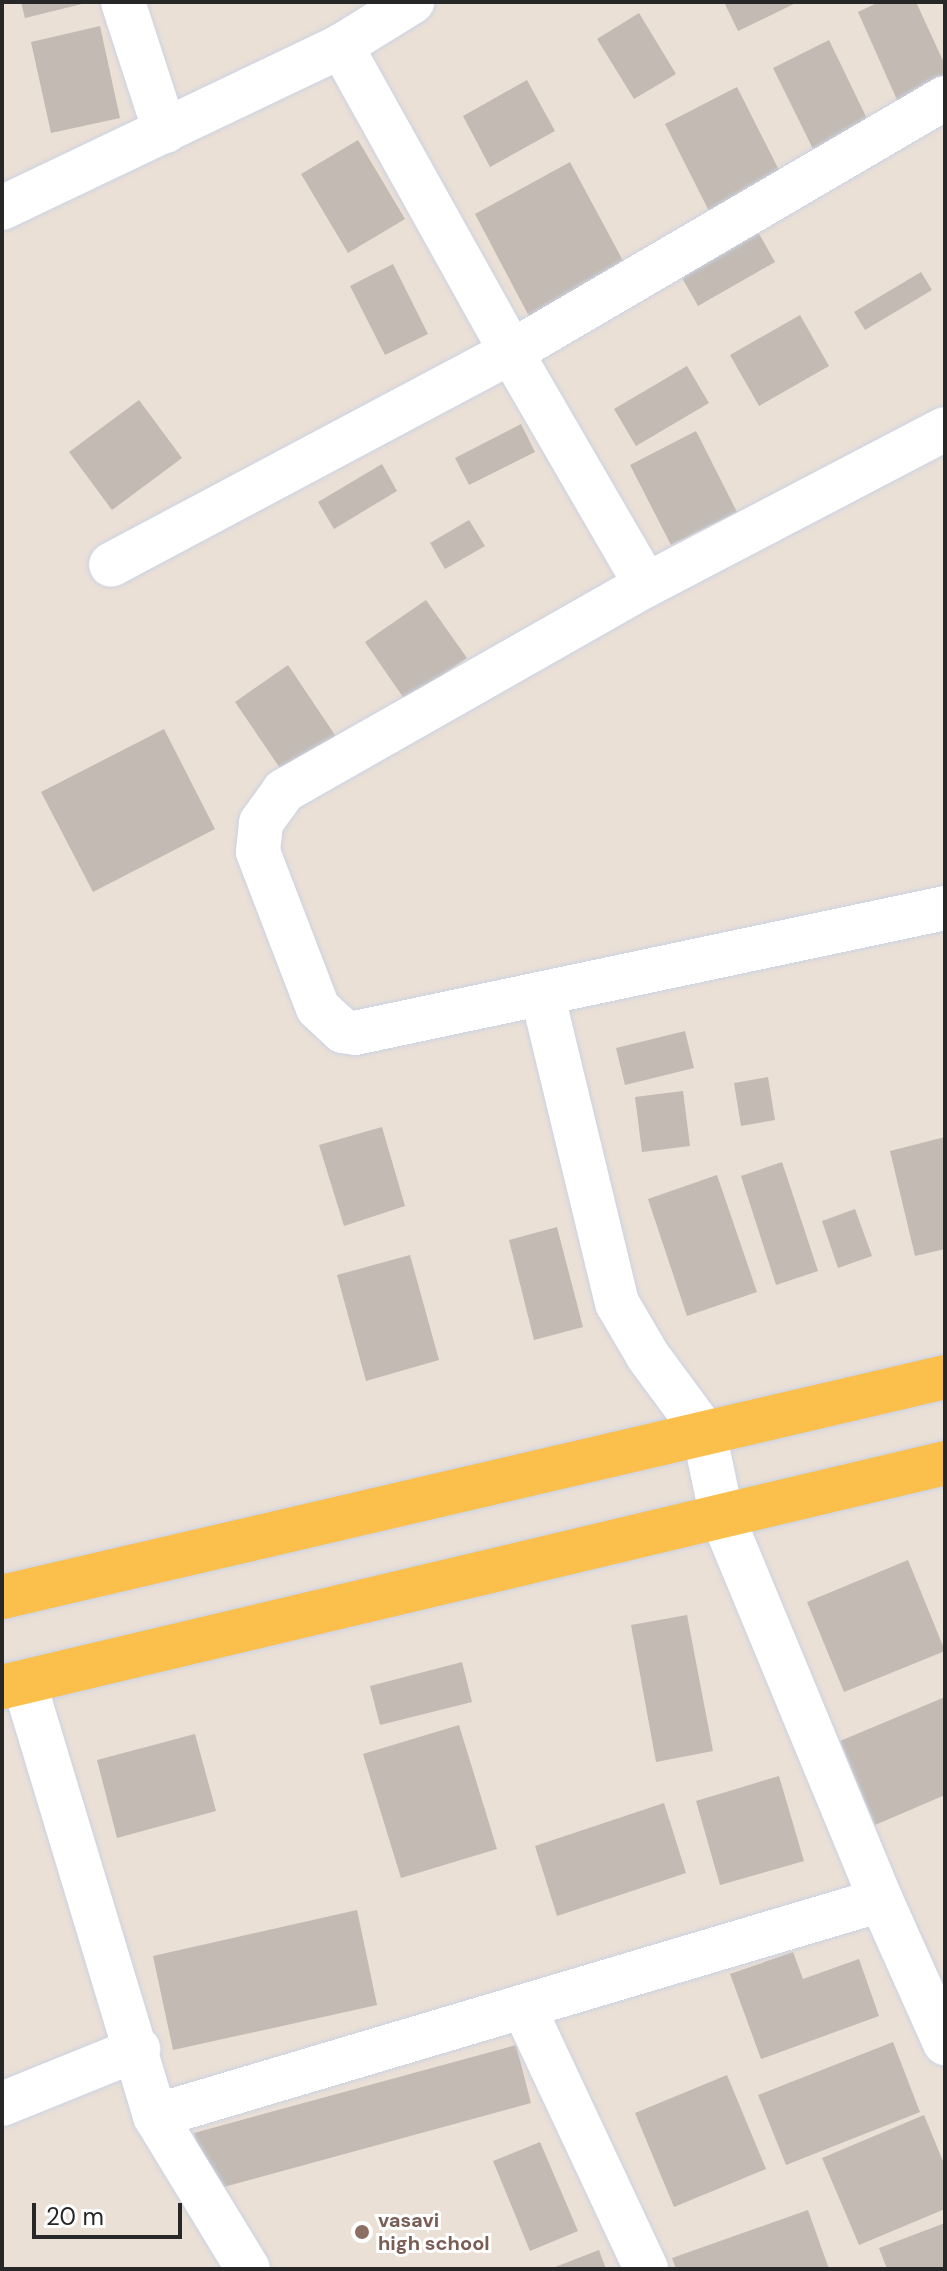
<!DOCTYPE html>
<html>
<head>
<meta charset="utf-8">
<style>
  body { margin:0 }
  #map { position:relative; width:947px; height:2271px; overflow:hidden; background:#ebe0d6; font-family:"DM Sans",sans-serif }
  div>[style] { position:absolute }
  .building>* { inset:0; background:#c2bab3 }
  .roads { filter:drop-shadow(0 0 2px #cbd2e2) drop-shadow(0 0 2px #cbd2e2) }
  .minor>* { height:44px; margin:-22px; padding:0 22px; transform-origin:22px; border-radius:22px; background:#fff }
  .primary>* { height:44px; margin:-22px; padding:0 22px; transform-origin:22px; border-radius:22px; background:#fbbf4b }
  .dots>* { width:22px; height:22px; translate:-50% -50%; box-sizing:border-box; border:4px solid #fff; border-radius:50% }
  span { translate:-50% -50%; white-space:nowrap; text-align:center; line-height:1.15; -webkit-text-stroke:6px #fff; paint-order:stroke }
  .education-label { font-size:20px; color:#785e54; font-weight:700 }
  .left { translate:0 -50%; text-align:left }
  .frame { position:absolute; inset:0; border:4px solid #272727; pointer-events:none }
  .scale { position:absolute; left:32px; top:2203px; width:150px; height:36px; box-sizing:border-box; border:4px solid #272727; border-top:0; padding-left:10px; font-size:24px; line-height:28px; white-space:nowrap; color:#272727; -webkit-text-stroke:6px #fff; paint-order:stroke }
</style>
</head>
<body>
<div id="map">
  <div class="building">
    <div style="clip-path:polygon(21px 2px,85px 2px,86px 3px,25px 18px)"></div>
    <div style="clip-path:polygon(724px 2px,798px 2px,738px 31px)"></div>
    <div style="clip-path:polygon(879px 2px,916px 2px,945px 65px,945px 81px,898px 102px,858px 12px)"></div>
    <div style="clip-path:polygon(639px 13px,676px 74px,634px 99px,597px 39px)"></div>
    <div style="clip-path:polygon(100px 26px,120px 118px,51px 133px,31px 42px)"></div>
    <div style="clip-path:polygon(829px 40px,872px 129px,817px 157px,773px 68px)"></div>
    <div style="clip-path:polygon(527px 80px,555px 131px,490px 167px,463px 116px)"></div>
    <div style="clip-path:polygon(737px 87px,784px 180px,712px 217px,665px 124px)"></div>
    <div style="clip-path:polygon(358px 140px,405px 219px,348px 253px,301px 174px)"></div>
    <div style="clip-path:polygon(570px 162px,628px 270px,532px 322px,475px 214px)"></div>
    <div style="clip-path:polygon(754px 225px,775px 262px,698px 306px,677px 269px)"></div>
    <div style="clip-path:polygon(393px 264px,428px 334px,385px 355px,350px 286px)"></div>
    <div style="clip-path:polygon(921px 272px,932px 290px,865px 330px,854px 312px)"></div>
    <div style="clip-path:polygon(800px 315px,829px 366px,759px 406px,730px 355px)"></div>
    <div style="clip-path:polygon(687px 366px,709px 403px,636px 446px,614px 409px)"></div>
    <div style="clip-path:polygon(139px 400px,182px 458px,112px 510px,69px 452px)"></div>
    <div style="clip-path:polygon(521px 424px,535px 452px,469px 485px,455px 458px)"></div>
    <div style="clip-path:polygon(696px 431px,737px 512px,671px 545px,630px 465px)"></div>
    <div style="clip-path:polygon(382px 464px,397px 491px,334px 529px,318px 502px)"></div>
    <div style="clip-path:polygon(469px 520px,485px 546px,445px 569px,430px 543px)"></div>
    <div style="clip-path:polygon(426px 600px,467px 658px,405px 700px,365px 642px)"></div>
    <div style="clip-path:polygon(288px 665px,337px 738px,284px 774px,235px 702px)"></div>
    <div style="clip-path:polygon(164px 729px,215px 829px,93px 892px,41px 792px)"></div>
    <div style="clip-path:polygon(685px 1031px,694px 1068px,625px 1085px,616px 1048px)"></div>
    <div style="clip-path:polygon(768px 1077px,775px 1120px,741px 1126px,734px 1083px)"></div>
    <div style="clip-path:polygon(683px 1091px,690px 1146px,642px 1152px,635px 1097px)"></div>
    <div style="clip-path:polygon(382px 1127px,405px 1206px,344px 1226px,319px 1145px)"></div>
    <div style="clip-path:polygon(945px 1137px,945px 1249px,915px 1256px,890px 1151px)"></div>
    <div style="clip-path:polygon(782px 1162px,818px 1271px,776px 1285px,741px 1176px)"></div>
    <div style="clip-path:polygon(717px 1175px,757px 1292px,687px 1316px,648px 1199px)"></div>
    <div style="clip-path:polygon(855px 1209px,872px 1256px,838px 1268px,822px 1221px)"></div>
    <div style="clip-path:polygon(557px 1227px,583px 1327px,534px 1340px,509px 1240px)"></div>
    <div style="clip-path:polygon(410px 1255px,439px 1360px,366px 1381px,337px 1275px)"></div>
    <div style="clip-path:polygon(908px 1560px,945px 1651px,844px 1692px,807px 1602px)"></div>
    <div style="clip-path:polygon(687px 1615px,713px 1751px,656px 1762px,631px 1625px)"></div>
    <div style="clip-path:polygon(462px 1662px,472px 1702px,380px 1725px,370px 1686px)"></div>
    <div style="clip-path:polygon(945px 1697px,945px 1795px,875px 1825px,840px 1741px)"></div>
    <div style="clip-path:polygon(459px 1725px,497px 1849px,401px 1878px,363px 1754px)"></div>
    <div style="clip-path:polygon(195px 1734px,216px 1811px,117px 1838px,97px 1760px)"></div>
    <div style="clip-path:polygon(779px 1776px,804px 1861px,720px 1885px,696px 1801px)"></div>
    <div style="clip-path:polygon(664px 1803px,686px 1873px,557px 1916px,535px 1846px)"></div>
    <div style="clip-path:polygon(357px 1910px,377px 2005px,173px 2050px,153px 1956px)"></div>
    <div style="clip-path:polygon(793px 1952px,803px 1979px,859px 1959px,879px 2016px,761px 2059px,730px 1974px)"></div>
    <div style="clip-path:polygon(893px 2042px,920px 2112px,786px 2165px,758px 2095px)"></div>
    <div style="clip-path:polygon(516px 2045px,531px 2103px,209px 2191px,194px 2133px)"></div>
    <div style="clip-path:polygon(727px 2075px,766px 2169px,674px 2207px,635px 2113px)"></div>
    <div style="clip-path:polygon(924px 2115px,945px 2166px,945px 2209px,859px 2245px,822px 2158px)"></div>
    <div style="clip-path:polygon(540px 2142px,578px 2231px,530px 2251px,493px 2161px)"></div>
    <div style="clip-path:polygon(808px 2210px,829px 2269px,676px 2269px,672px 2258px)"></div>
    <div style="clip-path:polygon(945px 2223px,945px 2269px,887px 2269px,879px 2248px)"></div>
    <div style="clip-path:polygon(599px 2250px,606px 2269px,550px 2269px)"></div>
  </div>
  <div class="roads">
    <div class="minor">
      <div style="left:123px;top:2px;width:136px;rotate:72deg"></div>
      <div style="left:341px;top:46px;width:84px;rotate:-31.8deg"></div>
      <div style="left:2px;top:208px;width:376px;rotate:-25.5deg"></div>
      <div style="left:341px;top:46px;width:350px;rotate:60.9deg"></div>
      <div style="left:511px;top:352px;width:453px;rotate:152deg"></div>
      <div style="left:945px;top:429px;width:337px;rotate:152.4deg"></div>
      <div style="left:646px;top:585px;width:417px;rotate:150.4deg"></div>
      <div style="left:284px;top:791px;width:39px;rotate:126deg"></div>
      <div style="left:261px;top:823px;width:29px;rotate:96deg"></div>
      <div style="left:258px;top:852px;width:167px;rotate:69deg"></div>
      <div style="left:318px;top:1008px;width:34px;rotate:43deg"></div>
      <div style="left:343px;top:1031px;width:12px;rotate:9deg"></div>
      <div style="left:355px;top:1033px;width:603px;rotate:-11.96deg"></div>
      <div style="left:646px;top:585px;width:269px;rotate:-120.1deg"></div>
      <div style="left:511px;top:352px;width:503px;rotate:-30.34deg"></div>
      <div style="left:24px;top:1682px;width:453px;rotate:73.2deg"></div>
      <div style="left:155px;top:2116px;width:179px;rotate:58.7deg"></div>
      <div style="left:881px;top:1900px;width:157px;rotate:65.9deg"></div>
      <div style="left:524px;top:2008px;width:288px;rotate:64.9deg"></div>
      <div style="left:2px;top:2104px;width:147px;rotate:-22deg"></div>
      <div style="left:155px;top:2116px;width:757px;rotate:-16.57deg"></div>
      <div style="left:881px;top:1900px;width:419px;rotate:-112.5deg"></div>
      <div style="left:721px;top:1513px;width:83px;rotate:-101.9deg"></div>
      <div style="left:704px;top:1432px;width:94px;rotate:-126.4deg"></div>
      <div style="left:648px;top:1356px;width:61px;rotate:-120.3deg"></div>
      <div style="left:617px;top:1303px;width:318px;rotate:-103.6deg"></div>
    </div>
    <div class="primary">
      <div style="left:2px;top:1597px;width:968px;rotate:-13.13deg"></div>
      <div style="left:2px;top:1687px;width:969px;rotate:-13.36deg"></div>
    </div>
  </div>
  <div class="dots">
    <div style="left:362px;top:2232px;background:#8d6e63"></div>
  </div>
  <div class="education-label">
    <span class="left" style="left:378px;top:2232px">vasavi<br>high school</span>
  </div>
  <div class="frame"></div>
  <div class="scale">20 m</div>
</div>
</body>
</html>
